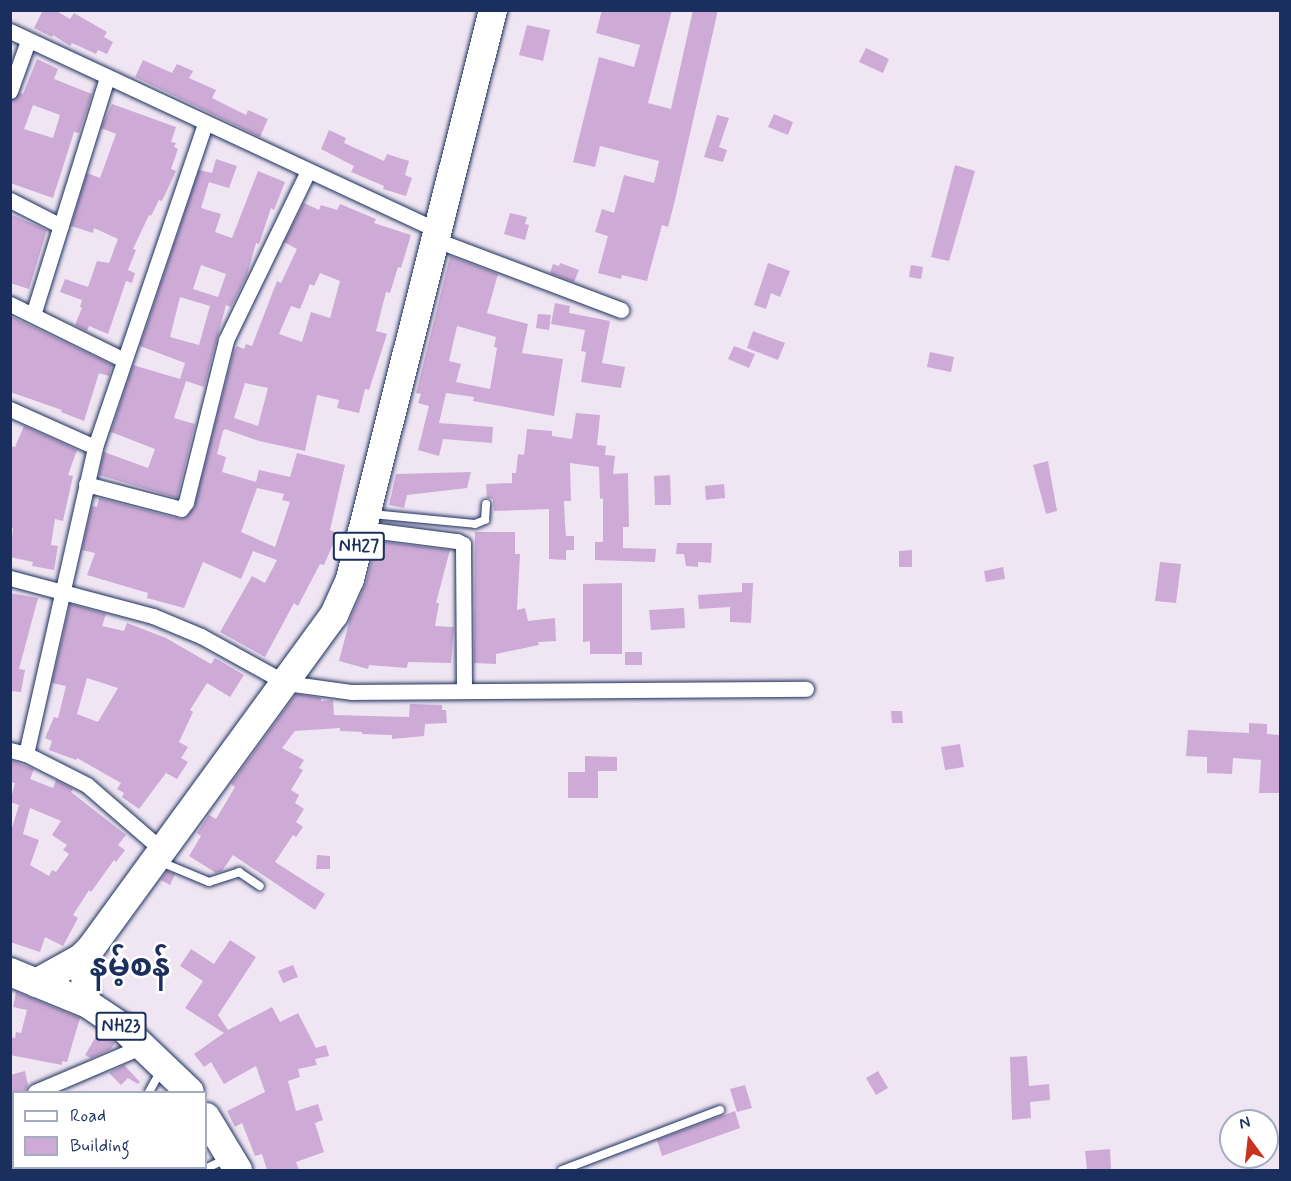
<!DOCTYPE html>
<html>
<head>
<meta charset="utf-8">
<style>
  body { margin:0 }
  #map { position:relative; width:1291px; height:1181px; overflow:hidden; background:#f0e6f3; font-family:Mynerve,"Noto Sans Myanmar",sans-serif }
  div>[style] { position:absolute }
  .building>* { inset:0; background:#cdabd6 }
  .roads { filter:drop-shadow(0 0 2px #1b2f5e) drop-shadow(0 0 2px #1b2f5e) }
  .lane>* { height:8px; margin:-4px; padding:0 4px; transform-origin:4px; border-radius:4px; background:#fff }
  .street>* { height:15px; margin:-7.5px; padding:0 7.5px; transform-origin:7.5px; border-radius:7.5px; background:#fff }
  .primary>* { height:26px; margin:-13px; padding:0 13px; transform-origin:13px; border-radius:13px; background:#fff }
  .highway>* { height:28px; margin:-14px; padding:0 14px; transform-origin:14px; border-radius:14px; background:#fff }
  span { translate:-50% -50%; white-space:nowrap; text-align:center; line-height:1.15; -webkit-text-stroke:5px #fff; paint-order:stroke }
  .shield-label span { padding:2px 4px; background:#fff; border:2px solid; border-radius:4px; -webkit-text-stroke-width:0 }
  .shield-label { font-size:18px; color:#1b2f5e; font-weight:700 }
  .town-label { font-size:32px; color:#1b2f5e; font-weight:700 }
  .frame { position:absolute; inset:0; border:12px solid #1b2f5e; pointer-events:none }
  .legend { position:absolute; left:12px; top:1091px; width:195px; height:78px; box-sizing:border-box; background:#fff; border:2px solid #a4acbf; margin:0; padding:8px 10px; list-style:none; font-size:18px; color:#1b2f5e }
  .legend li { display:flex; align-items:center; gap:12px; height:30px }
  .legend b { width:30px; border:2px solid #a4acbf }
  .north { position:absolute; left:1219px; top:1109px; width:60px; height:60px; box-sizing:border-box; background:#fff; border:2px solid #a4acbf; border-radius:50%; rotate:345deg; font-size:16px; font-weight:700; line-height:24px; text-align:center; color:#1b2f5e }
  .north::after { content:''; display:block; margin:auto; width:21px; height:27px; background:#c8321e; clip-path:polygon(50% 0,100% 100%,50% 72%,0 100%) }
</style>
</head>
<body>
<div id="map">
  <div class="building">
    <div style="clip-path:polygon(43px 10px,55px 10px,70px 19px,74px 13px,107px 32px,104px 37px,113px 42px,107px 54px,98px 50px,96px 54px,72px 43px,70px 46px,53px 35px,52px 37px,34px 28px)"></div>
    <div style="clip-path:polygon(602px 10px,672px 10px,648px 103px,671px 109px,693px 10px,718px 10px,675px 200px,668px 227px,662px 225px,647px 281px,622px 275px,621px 279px,598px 273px,608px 236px,595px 232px,602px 209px,614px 213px,624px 175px,654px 183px,659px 161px,600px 146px,595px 167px,573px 162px,599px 57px,634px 67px,640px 45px,596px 33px)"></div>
    <div style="clip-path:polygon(527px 25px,550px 30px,543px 61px,519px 55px)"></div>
    <div style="clip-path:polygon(866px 48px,889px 59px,883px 73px,859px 62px)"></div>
    <div style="clip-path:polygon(evenodd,37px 59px,58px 69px,54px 79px,92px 94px,79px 133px,74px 132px,53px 198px,10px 183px,10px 101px,20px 93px,23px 94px,37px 59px,33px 105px,60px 115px,53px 138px,24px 129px,33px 105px)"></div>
    <div style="clip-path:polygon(143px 60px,172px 73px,177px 64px,193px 71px,189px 78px,216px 90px,212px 98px,246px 115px,248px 110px,268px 119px,260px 137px,135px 77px)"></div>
    <div style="clip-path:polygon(112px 104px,176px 127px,171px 142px,176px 143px,174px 147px,178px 149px,171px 169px,176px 171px,162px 201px,159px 200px,151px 216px,149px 215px,133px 249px,136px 250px,128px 270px,135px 273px,132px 283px,126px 281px,108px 334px,89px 326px,87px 331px,75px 325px,82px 308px,80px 307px,82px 300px,60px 292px,65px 279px,88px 287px,97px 261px,109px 263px,118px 239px,94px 228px,93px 233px,71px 226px,87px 173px,100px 178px,116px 134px,101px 128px)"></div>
    <div style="clip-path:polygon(774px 114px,793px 122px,788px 135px,768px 127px)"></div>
    <div style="clip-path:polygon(717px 115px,729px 118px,719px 147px,727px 150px,723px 162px,704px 157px)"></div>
    <div style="clip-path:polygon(329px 130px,346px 138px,344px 143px,384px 161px,387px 154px,409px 161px,405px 175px,412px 178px,406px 196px,383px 189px,384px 186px,351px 172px,354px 166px,321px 149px)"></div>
    <div style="clip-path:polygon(evenodd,216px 159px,237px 166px,229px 188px,209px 182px,201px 208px,221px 214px,215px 232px,232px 238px,258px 171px,285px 182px,274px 210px,271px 208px,259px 244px,256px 243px,247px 275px,231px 307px,226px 305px,204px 387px,186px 381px,174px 418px,195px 424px,177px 498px,99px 475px,104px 452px,148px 468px,155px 449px,111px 432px,133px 365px,180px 379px,185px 363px,140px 346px,199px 170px,212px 173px,216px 159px,201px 265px,226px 274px,218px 297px,193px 289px,201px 265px,216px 159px,180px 297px,210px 306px,199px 345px,170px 337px,180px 297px)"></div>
    <div style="clip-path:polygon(955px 165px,975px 171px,949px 261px,931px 257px)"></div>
    <div style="clip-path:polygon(evenodd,304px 203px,319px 210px,321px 205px,337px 210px,340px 204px,376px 219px,374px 223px,411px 235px,401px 268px,398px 267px,390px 293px,386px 292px,376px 331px,387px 334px,369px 390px,365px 389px,359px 413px,337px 408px,339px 400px,317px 395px,305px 451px,259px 441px,225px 429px,223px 431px,217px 454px,226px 457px,222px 472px,256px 482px,259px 470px,290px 477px,297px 453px,345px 465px,330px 530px,337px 533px,333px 544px,324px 565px,320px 564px,298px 606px,294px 603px,265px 657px,220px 632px,252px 576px,265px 583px,277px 560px,253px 551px,241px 579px,203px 562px,184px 608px,147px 598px,148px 593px,87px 575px,95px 553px,82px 550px,92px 506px,97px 507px,99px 498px,179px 519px,185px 518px,194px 508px,233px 354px,237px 346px,244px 349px,246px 344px,252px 346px,277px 281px,281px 283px,297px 249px,284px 242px,304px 203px,320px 273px,340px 281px,330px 318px,311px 312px,302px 342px,279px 334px,291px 306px,300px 309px,310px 284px,314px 286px,320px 273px,304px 203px,245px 383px,268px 388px,258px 426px,234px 418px,245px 383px,304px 203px,257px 488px,284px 494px,282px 500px,290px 502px,275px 547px,241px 532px,257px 488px)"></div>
    <div style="clip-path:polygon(510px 213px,527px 217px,525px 224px,529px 225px,525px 240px,504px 234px)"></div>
    <div style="clip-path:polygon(10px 214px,47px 230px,29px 289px,10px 283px)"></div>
    <div style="clip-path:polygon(evenodd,450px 256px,498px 274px,487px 313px,528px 324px,522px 353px,563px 359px,554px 416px,473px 401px,474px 397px,446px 393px,439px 423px,493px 427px,492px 443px,443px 439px,439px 456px,418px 450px,429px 406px,418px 403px,421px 394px,416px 393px,450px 256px,457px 326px,496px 337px,494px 347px,497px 348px,490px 389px,456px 382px,461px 364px,449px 361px,457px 326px)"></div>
    <div style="clip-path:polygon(560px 263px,579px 270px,574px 282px,550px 273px,553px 264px,559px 266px)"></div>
    <div style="clip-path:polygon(768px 263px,790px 271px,780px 297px,771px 293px,766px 309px,754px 305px)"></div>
    <div style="clip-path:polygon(911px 265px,923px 267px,921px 279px,909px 277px)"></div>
    <div style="clip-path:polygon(555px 303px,570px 306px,569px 313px,610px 321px,602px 363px,625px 367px,621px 388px,581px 382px,586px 352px,581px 351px,585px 330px,551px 324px)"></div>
    <div style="clip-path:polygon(538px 314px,551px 315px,549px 330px,536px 328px)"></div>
    <div style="clip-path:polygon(10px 316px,112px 365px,109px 376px,99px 373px,84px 421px,61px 412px,62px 410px,10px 392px)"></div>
    <div style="clip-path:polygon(753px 331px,785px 343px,778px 360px,747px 348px)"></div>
    <div style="clip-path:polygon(734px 346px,755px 354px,749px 368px,728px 359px)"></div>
    <div style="clip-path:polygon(930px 352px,954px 357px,951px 372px,927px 367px)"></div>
    <div style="clip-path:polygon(576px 413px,600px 415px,597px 445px,606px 446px,605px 455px,615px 456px,613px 474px,628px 473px,629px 527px,623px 527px,623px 548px,656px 549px,655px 562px,595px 560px,595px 542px,603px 542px,603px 498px,600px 499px,599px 467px,570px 463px,571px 501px,564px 501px,565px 524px,566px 536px,574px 536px,574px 550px,566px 550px,566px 560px,549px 559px,549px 509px,494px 511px,493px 499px,487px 498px,486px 484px,512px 483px,512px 473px,516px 473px,518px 454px,524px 455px,527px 429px,552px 431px,552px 436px,572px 439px)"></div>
    <div style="clip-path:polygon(24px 426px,77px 450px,68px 475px,73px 476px,63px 521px,55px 519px,51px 545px,58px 546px,54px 570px,32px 566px,33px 562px,10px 557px,13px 528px,10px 527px,10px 446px,15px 447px)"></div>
    <div style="clip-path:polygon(1048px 461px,1057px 511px,1046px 514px,1033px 465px)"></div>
    <div style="clip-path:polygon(471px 472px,467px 488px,407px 495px,404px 508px,389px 505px,396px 474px)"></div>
    <div style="clip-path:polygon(670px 475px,671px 505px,655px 505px,654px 476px)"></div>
    <div style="clip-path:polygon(724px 484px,725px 498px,706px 500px,705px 486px)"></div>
    <div style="clip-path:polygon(475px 532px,515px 532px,515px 554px,520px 554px,517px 610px,525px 608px,528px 621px,555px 618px,556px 641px,538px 642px,539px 645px,496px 654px,496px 664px,474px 663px)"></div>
    <div style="clip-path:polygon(377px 541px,450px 550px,436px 603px,439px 603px,435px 626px,454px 627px,451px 663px,408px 662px,407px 668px,369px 665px,368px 669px,339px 661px,350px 619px,366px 583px)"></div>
    <div style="clip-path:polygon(677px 543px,712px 543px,711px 563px,698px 562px,698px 567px,686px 566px,684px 554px,676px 554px)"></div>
    <div style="clip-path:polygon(912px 550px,912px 567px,899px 567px,899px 551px)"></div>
    <div style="clip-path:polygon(1160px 562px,1181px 564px,1176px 603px,1155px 601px)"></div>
    <div style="clip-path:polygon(1003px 567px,1005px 579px,986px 582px,984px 571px)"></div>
    <div style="clip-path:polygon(622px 583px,622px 654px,590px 654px,590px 641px,583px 642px,583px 584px)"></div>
    <div style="clip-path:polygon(742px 583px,753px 583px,751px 623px,730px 622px,730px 607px,699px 609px,698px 595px,742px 592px)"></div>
    <div style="clip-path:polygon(10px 593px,38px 598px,19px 669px,25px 670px,21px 692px,10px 691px)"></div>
    <div style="clip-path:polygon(evenodd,70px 604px,106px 614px,102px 626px,124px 631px,127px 623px,166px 638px,211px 664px,215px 658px,244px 675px,230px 697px,207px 683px,190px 710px,193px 712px,179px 742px,188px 747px,181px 758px,188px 762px,177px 779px,166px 773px,139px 809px,122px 797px,124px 793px,117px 789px,121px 783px,77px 758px,76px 760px,49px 750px,52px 741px,45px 738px,54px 717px,58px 718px,66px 686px,52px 683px,70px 604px,87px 678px,118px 688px,98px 722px,77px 714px,87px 678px)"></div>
    <div style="clip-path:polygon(684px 608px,685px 628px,651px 630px,649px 610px)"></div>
    <div style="clip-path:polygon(625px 652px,642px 652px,642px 665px,625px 665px)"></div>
    <div style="clip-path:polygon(296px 694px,321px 698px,321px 701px,333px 700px,334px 715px,409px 717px,410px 704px,442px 705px,442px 710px,446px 710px,447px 723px,425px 724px,424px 736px,392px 739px,392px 735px,362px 734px,362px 732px,340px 731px,340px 728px,295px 731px,282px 748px,304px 760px,299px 768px,303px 770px,291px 790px,299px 795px,295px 803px,304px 809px,296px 822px,303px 827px,296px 837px,293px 835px,275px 862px,325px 894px,315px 910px,233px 855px,222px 871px,216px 873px,189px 856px,201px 836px,197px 833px,209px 815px,216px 819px,235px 787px,231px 784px)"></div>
    <div style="clip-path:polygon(891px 711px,902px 711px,903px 723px,892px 723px)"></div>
    <div style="clip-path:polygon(1249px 723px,1267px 724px,1267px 734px,1281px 735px,1281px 793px,1259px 793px,1261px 760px,1233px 758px,1232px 774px,1207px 773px,1207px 757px,1186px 756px,1188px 730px,1249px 733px)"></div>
    <div style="clip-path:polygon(960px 744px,964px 767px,945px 770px,941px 747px)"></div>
    <div style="clip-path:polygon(585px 756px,617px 757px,617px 771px,598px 771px,598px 798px,568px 798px,568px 772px,585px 772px)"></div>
    <div style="clip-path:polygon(evenodd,10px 760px,34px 769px,30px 779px,53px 788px,56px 780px,73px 789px,71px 792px,126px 835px,118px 845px,125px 850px,116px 862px,114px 860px,91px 892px,89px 890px,73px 915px,78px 918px,63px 946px,45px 937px,40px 952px,10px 942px,10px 834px,19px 805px,10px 802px,15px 783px,10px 782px,10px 760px,30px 808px,61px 821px,52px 835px,67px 845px,63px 850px,69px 854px,56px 872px,52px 870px,49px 876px,30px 865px,39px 840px,23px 834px,30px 808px)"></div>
    <div style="clip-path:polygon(317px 855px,330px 856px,330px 869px,316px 869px)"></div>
    <div style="clip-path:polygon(167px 871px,175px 874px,170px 885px,161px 880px)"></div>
    <div style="clip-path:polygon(230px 940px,256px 957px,218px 1015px,228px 1030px,272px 1007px,280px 1022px,298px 1013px,316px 1048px,326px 1045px,329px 1056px,315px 1059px,317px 1065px,298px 1069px,300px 1077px,288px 1081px,296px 1111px,318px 1104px,323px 1120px,315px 1123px,324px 1152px,296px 1162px,299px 1170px,267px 1170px,262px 1154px,255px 1156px,242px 1123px,235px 1127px,227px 1111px,265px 1092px,256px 1066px,224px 1084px,211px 1062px,204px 1067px,194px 1054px,224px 1033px,185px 1008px,203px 981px,180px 966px,191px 949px,214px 964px)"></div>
    <div style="clip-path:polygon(293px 965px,298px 977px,283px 983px,278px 971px)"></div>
    <div style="clip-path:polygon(16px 992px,80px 1018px,67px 1062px,62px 1061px,62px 1065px,10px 1055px,10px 1037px,15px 1038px,16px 1032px,21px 1033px,27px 1010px,13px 1007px)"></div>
    <div style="clip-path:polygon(98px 1033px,115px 1043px,111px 1049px,91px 1058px,85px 1055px)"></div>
    <div style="clip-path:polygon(1027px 1056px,1029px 1086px,1049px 1084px,1050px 1100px,1030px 1102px,1031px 1118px,1012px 1120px,1010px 1057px)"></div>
    <div style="clip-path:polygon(124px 1065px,140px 1082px,138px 1084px,128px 1078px,121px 1085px,109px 1073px)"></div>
    <div style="clip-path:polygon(25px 1071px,28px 1085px,25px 1092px,10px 1093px,10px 1075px)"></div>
    <div style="clip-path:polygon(878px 1071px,888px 1088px,876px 1095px,866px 1078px)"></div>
    <div style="clip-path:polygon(745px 1085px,752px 1108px,737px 1112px,730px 1089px)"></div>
    <div style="clip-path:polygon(735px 1111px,740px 1128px,662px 1156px,657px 1140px)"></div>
    <div style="clip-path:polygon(1110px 1149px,1111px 1169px,1087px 1170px,1085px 1151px)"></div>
  </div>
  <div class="roads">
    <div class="lane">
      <div style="left:372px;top:514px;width:103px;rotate:5.5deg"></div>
      <div style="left:475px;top:524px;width:11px;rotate:-22deg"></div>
      <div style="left:485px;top:520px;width:16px;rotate:-86deg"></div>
      <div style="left:161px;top:862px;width:52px;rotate:22.6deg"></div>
      <div style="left:209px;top:882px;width:32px;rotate:-18deg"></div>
      <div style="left:239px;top:872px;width:25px;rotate:34deg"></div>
      <div style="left:149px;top:1092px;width:25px;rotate:-61deg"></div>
      <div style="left:177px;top:1168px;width:3px;rotate:45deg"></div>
      <div style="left:203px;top:1170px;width:25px;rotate:-26deg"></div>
      <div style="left:562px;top:1170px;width:169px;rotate:-20.8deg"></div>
    </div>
    <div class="street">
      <div style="left:10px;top:31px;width:472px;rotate:25deg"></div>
      <div style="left:10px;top:91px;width:53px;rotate:-70.2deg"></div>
      <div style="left:10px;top:200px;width:57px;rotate:27deg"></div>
      <div style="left:436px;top:240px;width:198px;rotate:20.7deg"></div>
      <div style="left:10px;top:304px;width:127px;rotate:26.2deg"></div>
      <div style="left:33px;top:315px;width:248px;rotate:-72.7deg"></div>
      <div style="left:10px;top:409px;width:93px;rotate:24.1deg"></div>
      <div style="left:86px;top:484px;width:98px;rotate:14.7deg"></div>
      <div style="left:181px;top:509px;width:9px;rotate:-54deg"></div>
      <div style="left:186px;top:502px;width:167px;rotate:-76.1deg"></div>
      <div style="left:226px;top:340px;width:188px;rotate:-64.1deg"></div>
      <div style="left:363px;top:529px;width:95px;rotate:7.3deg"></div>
      <div style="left:457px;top:541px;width:7px;rotate:27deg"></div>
      <div style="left:463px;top:544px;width:147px;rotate:89.6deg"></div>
      <div style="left:10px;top:578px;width:148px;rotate:14.9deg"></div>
      <div style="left:153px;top:616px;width:52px;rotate:22.6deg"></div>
      <div style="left:201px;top:636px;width:97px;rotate:28.9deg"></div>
      <div style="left:286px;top:683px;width:67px;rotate:7.8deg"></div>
      <div style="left:352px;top:692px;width:454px;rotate:-0.4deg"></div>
      <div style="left:10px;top:750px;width:16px;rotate:14deg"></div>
      <div style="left:26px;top:754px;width:68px;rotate:26.9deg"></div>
      <div style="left:87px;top:785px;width:99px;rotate:40.9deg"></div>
      <div style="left:26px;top:754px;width:315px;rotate:-77.3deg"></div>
      <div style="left:95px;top:447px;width:342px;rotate:-71.2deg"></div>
      <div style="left:35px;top:1092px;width:117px;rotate:-23.1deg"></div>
      <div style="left:10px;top:1103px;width:4px;rotate:-14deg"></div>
    </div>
    <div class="primary">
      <div style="left:81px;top:958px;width:47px;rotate:81.3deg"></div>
    </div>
    <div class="highway">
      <div style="left:10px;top:972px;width:84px;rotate:22.3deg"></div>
      <div style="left:88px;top:1004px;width:40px;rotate:34deg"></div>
      <div style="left:121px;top:1026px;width:95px;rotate:43.7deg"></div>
      <div style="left:36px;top:983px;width:51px;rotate:-29.1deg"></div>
      <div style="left:81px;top:958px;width:14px;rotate:-45deg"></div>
      <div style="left:91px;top:948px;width:412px;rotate:-53.9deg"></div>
      <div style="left:334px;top:615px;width:39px;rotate:-66deg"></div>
      <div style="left:350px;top:579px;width:587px;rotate:-75.89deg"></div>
      <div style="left:206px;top:1117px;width:62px;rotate:58.9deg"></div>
    </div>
  </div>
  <div class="shield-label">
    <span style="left:359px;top:546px">NH27</span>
    <span style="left:121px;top:1026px">NH23</span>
  </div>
  <div class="town-label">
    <span style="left:130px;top:967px">နမ့်စန်</span>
  </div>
  <div class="frame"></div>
  <ul class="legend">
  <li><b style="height:8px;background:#fff"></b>Road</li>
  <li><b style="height:16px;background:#cdabd6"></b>Building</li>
  </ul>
  <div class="north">N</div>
</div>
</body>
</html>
